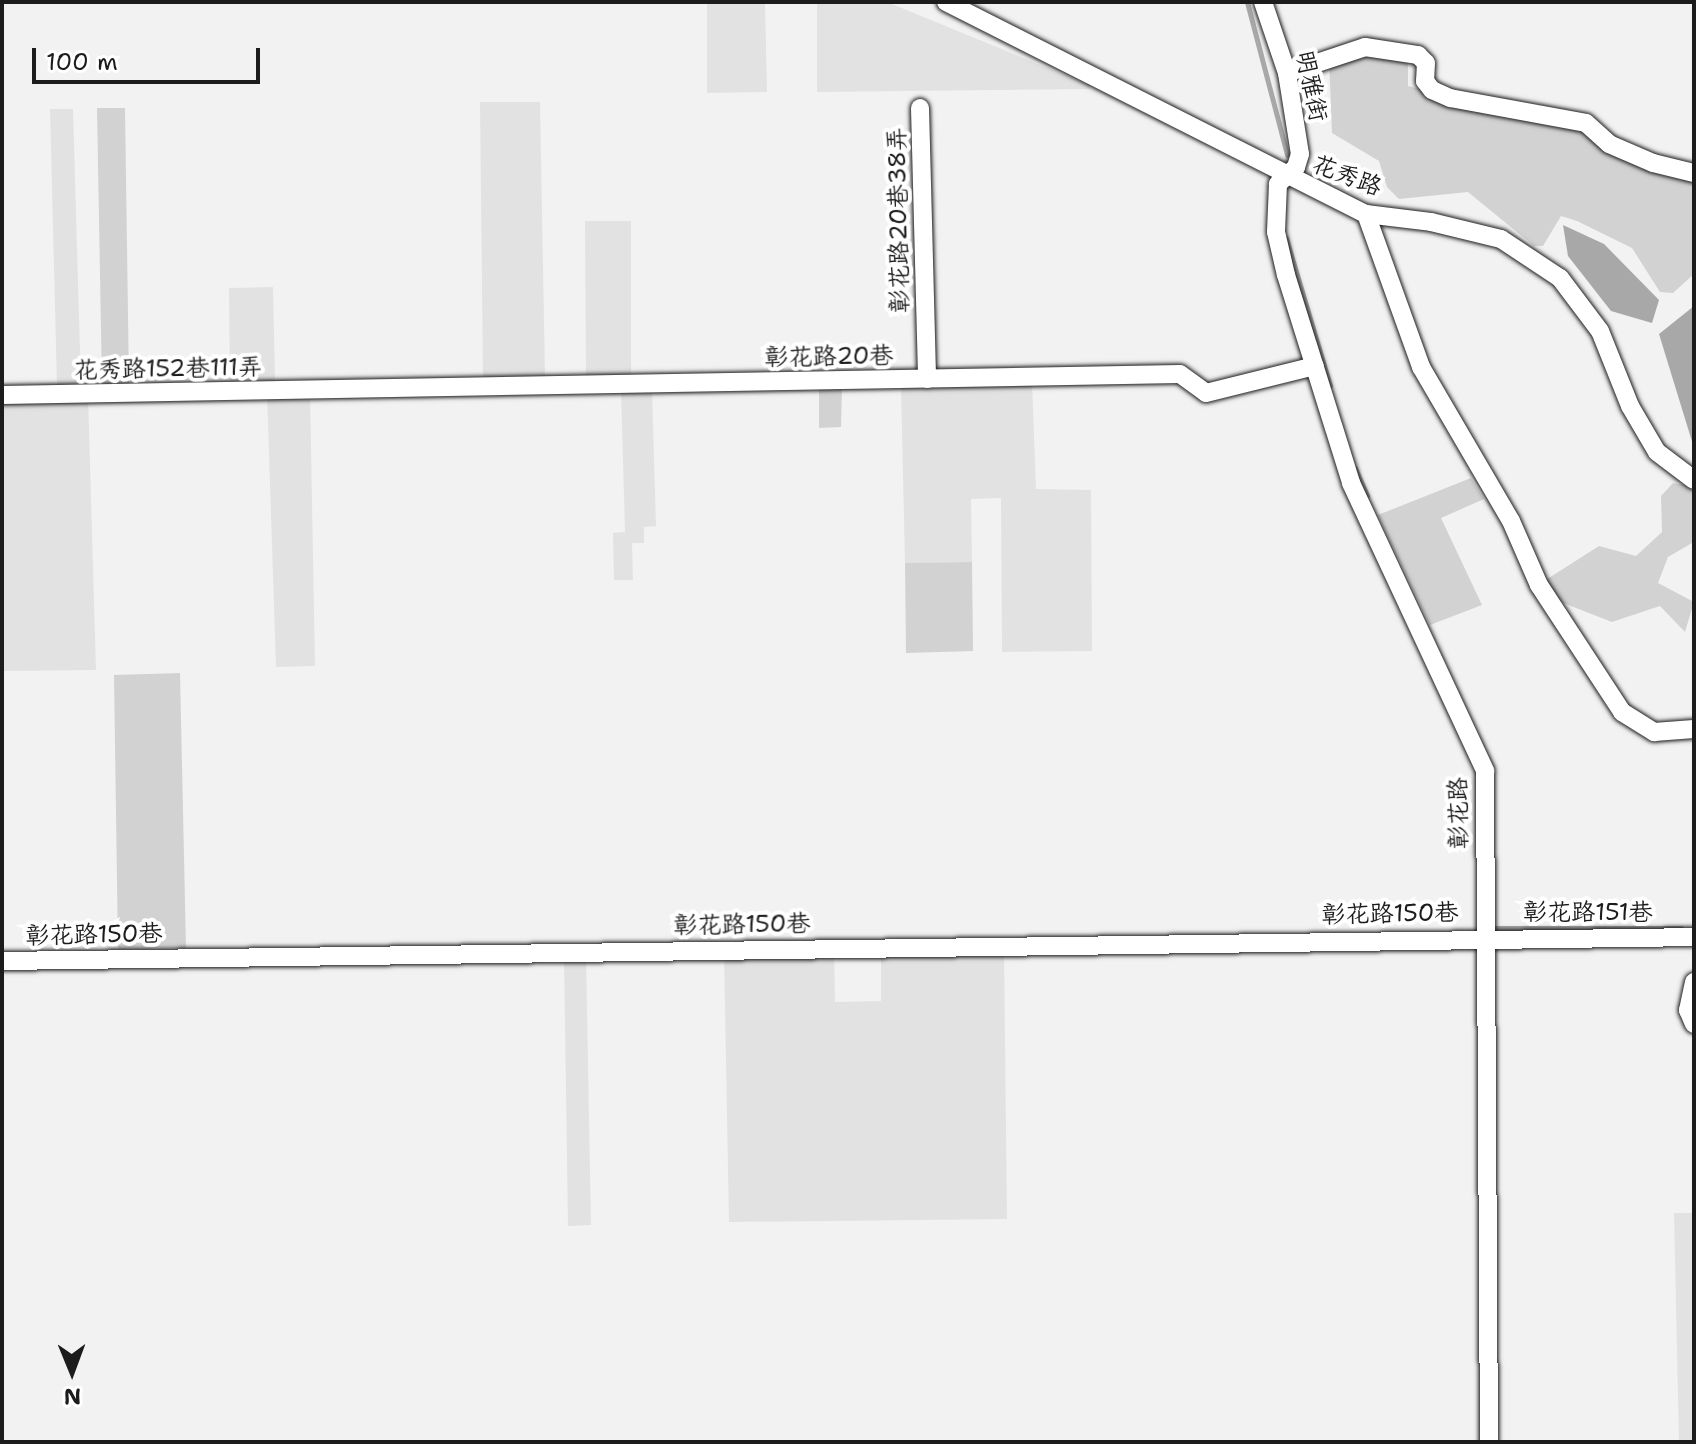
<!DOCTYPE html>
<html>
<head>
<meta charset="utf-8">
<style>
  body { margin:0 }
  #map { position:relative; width:1696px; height:1444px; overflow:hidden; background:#f2f2f2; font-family:"Shantell Sans","LXGW WenKai TC",sans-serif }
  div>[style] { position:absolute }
  .built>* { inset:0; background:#e2e2e2 }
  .green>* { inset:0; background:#d2d2d2 }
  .water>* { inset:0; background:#a8a8a8 }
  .stream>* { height:5px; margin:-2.5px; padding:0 2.5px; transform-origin:2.5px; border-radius:2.5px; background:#a8a8a8 }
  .roads { filter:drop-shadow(0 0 2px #1c1c1c) drop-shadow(0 0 2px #1c1c1c) }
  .minor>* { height:18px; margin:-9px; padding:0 9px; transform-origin:9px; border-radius:9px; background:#fff }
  span { translate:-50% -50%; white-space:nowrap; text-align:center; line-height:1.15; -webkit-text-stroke:8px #fff; paint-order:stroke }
  .street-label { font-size:24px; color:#1c1c1c }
  .frame { position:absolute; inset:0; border:4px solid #1c1c1c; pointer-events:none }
  .north { position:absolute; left:32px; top:1332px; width:80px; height:80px; -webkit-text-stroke:6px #fff; paint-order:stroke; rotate:179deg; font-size:22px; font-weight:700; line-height:32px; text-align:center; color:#1c1c1c }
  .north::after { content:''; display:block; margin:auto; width:28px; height:36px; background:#1c1c1c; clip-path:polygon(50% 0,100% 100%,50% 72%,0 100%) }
  .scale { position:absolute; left:32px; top:48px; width:228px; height:36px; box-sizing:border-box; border:4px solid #1c1c1c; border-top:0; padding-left:10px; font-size:24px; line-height:28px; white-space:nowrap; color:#1c1c1c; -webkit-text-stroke:6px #fff; paint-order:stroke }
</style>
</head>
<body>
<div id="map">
  <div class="built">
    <div style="clip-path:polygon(707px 2px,765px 2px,767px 92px,707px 93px)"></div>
    <div style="clip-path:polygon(817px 2px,887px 2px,1089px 85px,1090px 89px,817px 92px)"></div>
    <div style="clip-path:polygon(480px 102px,540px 102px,545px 377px,483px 378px)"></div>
    <div style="clip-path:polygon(50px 109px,73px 109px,81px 385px,57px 385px)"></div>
    <div style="clip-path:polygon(585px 221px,631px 221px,631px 376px,586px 376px)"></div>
    <div style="clip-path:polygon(273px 287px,275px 381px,230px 382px,229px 288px)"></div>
    <div style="clip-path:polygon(1032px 382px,1036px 489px,1091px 490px,1092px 651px,1002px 652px,1001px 498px,971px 499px,972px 562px,905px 563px,901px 387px)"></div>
    <div style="clip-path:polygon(621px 389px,652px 389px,656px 526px,644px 527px,644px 543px,632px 543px,633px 580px,614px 580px,613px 533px,625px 532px)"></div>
    <div style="clip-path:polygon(267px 392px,310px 392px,315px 666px,276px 667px)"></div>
    <div style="clip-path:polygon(88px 395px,96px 670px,2px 671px,2px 396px)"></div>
    <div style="clip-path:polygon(1004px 949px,1007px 1219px,729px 1222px,724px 953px,834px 952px,835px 1002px,881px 1001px,881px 951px)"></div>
    <div style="clip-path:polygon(564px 956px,586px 956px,591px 1225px,568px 1226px)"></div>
    <div style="clip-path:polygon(1674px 1213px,1694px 1213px,1694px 1442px,1679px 1442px)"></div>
  </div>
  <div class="green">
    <div style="clip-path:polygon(1338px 49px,1408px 55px,1408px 86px,1558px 124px,1694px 175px,1694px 274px,1673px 293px,1660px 292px,1632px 248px,1577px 221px,1561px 216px,1543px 246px,1534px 246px,1468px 192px,1399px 199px,1387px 187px,1379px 161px,1332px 133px,1329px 58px)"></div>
    <div style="clip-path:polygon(97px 108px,125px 108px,129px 384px,102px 384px)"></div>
    <div style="clip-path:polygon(819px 386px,842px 386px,841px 427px,819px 428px)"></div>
    <div style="clip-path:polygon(1471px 478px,1484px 499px,1441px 518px,1482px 605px,1430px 625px,1378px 515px)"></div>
    <div style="clip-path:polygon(1673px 483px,1694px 487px,1692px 543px,1668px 557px,1658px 583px,1694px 602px,1685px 632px,1660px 606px,1612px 622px,1530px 590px,1599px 546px,1636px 556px,1662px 532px,1661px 496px)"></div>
    <div style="clip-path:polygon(972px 562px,973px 651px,906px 653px,905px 563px)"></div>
    <div style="clip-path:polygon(180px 673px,186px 948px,118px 949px,114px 675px)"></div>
  </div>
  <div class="water">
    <div style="clip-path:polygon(1563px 225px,1604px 244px,1659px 300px,1652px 323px,1611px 311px,1568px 256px)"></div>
    <div style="clip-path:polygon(1694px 306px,1694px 448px,1659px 334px)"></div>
  </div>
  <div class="stream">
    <div style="left:1247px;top:2px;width:158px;rotate:75.3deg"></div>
    <div style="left:1286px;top:238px;width:154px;rotate:73.4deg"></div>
    <div style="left:1355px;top:468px;width:30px;rotate:66deg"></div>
    <div style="left:1491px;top:928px;width:190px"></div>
  </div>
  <div class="roads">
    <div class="minor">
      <div style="left:946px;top:2px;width:470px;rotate:26.8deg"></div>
      <div style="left:1366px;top:214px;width:65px;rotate:7deg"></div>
      <div style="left:1431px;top:222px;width:72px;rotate:13.7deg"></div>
      <div style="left:1501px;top:239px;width:71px;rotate:33.5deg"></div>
      <div style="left:1560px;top:278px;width:66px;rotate:53deg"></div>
      <div style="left:1600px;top:331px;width:81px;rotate:68.2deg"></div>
      <div style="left:1630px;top:406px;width:53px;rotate:59.6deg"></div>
      <div style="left:1657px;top:452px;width:46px;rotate:37.1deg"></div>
      <div style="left:1263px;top:2px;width:75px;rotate:71.3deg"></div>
      <div style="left:1287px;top:73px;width:82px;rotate:80.9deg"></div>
      <div style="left:1300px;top:154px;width:14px;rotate:107deg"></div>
      <div style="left:1296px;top:167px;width:25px;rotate:137deg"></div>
      <div style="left:1278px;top:184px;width:48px;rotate:92.4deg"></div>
      <div style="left:1276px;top:232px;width:44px;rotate:76.9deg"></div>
      <div style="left:1286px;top:275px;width:218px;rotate:72.6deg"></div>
      <div style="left:1351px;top:483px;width:318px;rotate:65deg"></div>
      <div style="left:1485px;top:771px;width:671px;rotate:89.66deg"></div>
      <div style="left:1287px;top:73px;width:82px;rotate:-18.4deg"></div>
      <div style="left:1365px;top:47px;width:54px;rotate:8.6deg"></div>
      <div style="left:1418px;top:55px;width:11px;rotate:45deg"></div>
      <div style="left:1426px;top:63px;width:18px;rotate:93deg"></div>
      <div style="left:1425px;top:81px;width:11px;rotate:52deg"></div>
      <div style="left:1432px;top:90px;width:20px;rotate:24deg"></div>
      <div style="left:1450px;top:98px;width:138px;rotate:10.4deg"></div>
      <div style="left:1586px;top:123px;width:31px;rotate:42deg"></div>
      <div style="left:1609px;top:144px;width:48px;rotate:23.4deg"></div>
      <div style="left:1653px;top:163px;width:42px;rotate:13.7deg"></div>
      <div style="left:920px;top:108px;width:271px;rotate:88.5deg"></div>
      <div style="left:1366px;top:214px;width:163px;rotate:70.2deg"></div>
      <div style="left:1421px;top:367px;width:178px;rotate:59.7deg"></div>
      <div style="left:1511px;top:521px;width:70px;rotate:66.4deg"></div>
      <div style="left:1539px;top:585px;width:152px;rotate:56.8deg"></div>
      <div style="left:1622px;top:712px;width:38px;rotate:32deg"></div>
      <div style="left:1654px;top:732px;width:40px;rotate:-4.3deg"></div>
      <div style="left:2px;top:395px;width:1178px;rotate:-1.02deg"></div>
      <div style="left:1180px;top:374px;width:32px;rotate:36deg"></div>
      <div style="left:1206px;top:393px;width:112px;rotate:-13.9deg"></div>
      <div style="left:2px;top:961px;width:1692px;rotate:-0.81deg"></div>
      <div style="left:1694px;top:982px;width:29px;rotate:102deg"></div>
      <div style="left:1688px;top:1010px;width:15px;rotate:67deg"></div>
    </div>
  </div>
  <div class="street-label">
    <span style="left:1311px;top:86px;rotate:78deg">明雅街</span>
    <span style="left:1347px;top:176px;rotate:21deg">花秀路</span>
    <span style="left:899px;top:220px;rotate:-91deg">彰花路20巷38弄</span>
    <span style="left:829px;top:357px;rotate:-1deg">彰花路20巷</span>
    <span style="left:168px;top:369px;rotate:-1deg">花秀路152巷111弄</span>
    <span style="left:1459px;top:813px;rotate:-91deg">彰花路</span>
    <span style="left:1588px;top:913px">彰花路151巷</span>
    <span style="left:1390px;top:914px;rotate:-1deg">彰花路150巷</span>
    <span style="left:742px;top:925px;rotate:-1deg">彰花路150巷</span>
    <span style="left:94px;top:935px;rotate:-1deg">彰花路150巷</span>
  </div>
  <div class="frame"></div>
  <div class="north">N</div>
  <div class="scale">100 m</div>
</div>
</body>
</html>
